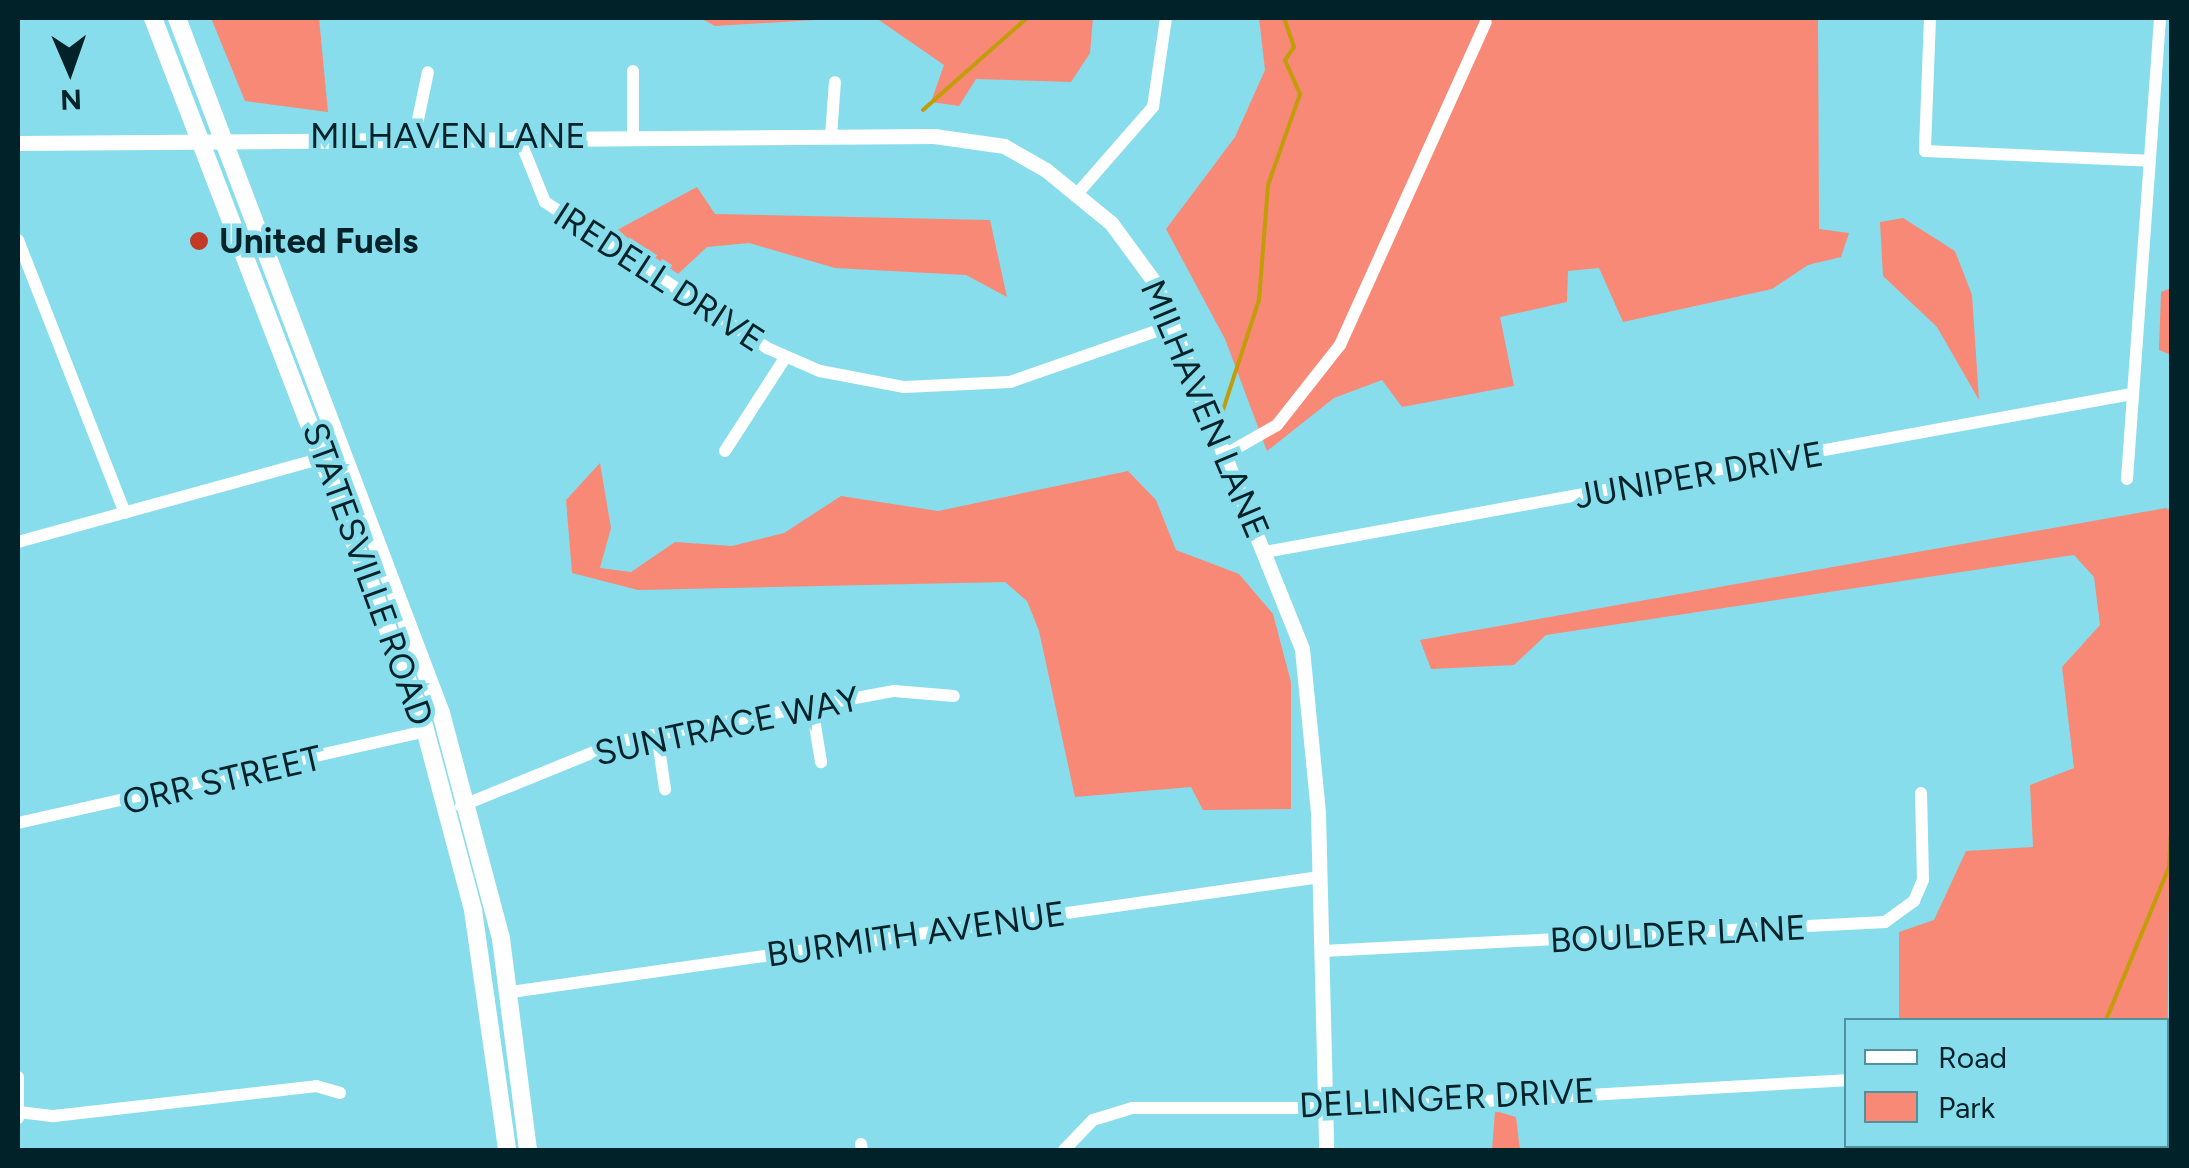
<!DOCTYPE html>
<html>
<head>
<meta charset="utf-8">
<style>
  body { margin:0 }
  #map { position:relative; width:2189px; height:1168px; overflow:hidden; background:#88ddec; font-family:Figtree,sans-serif }
  div>[style] { position:absolute }
  .green>* { inset:0; background:#f88977 }
  .stream>* { height:4px; margin:-2px; padding:0 2px; transform-origin:2px; border-radius:2px; background:#c29c09 }
  .minor>* { height:12px; margin:-6px; padding:0 6px; transform-origin:6px; border-radius:6px; background:#fff }
  .tertiary>* { height:15px; margin:-7.5px; padding:0 7.5px; transform-origin:7.5px; border-radius:7.5px; background:#fff }
  .secondary>* { height:18px; margin:-9px; padding:0 9px; transform-origin:9px; border-radius:9px; background:#fff }
  .dots>* { width:28px; height:28px; translate:-50% -50%; box-sizing:border-box; border:5px solid #88ddec; border-radius:50% }
  span { translate:-50% -50%; white-space:nowrap; text-align:center; line-height:1.15; -webkit-text-stroke:9px #88ddec; paint-order:stroke }
  .street-label { font-size:35px; color:#002228 }
  .poi-label { font-size:35px; color:#002228; font-weight:700 }
  .left { translate:0 -50%; text-align:left }
  .frame { position:absolute; inset:0; border:20px solid #002228; pointer-events:none }
  .legend { position:absolute; left:1844px; top:1018px; width:325px; height:130px; box-sizing:border-box; background:#88ddec; border:2px solid #52929e; margin:0; padding:12px 18px; list-style:none; font-size:30px; color:#002228 }
  .legend li { display:flex; align-items:center; gap:20px; height:50px }
  .legend b { width:50px; border:2px solid #52929e }
  .north { position:absolute; left:20px; top:20px; width:100px; height:100px; -webkit-text-stroke:8px #88ddec; paint-order:stroke; rotate:178deg; font-size:28px; font-weight:700; line-height:40px; text-align:center; color:#002228 }
  .north::after { content:''; display:block; margin:auto; width:35px; height:45px; background:#002228; clip-path:polygon(50% 0,100% 100%,50% 72%,0 100%) }
</style>
</head>
<body>
<div id="map">
  <div class="green">
    <div style="clip-path:polygon(211px 18px,319px 18px,328px 112px,245px 101px)"></div>
    <div style="clip-path:polygon(700px 18px,848px 18px,715px 26px)"></div>
    <div style="clip-path:polygon(876px 18px,1093px 18px,1090px 53px,1071px 82px,976px 79px,959px 106px,931px 102px,944px 65px)"></div>
    <div style="clip-path:polygon(1259px 18px,1818px 18px,1819px 229px,1849px 233px,1841px 257px,1808px 265px,1772px 289px,1623px 322px,1599px 268px,1568px 271px,1567px 302px,1500px 317px,1514px 386px,1402px 407px,1382px 380px,1334px 398px,1267px 451px,1225px 339px,1166px 229px,1235px 137px,1265px 70px)"></div>
    <div style="clip-path:polygon(697px 187px,715px 214px,990px 220px,1007px 297px,966px 275px,835px 268px,749px 243px,707px 247px,678px 274px,617px 230px)"></div>
    <div style="clip-path:polygon(1903px 218px,1955px 251px,1972px 295px,1979px 400px,1937px 327px,1883px 276px,1880px 222px)"></div>
    <div style="clip-path:polygon(2171px 288px,2172px 289px,2171px 355px,2159px 350px,2161px 292px)"></div>
    <div style="clip-path:polygon(600px 463px,611px 528px,600px 568px,631px 572px,675px 542px,732px 546px,784px 533px,841px 496px,938px 511px,1128px 471px,1156px 500px,1176px 550px,1239px 574px,1273px 614px,1291px 682px,1291px 809px,1203px 810px,1191px 787px,1075px 797px,1039px 631px,1027px 601px,1005px 582px,638px 590px,572px 573px,566px 500px)"></div>
    <div style="clip-path:polygon(2166px 508px,2172px 512px,2167px 1120px,2166px 1020px,1899px 1020px,1899px 932px,1934px 920px,1966px 851px,2033px 847px,2030px 785px,2074px 768px,2062px 667px,2100px 625px,2094px 577px,2074px 555px,1546px 635px,1514px 665px,1431px 669px,1420px 640px)"></div>
    <div style="clip-path:polygon(1495px 1111px,1516px 1117px,1520px 1150px,1492px 1150px)"></div>
    <div style="clip-path:polygon(1909px 1146px,2156px 1146px,2155px 1150px)"></div>
  </div>
  <div class="stream">
    <div style="left:923px;top:110px;width:139px;rotate:-41.5deg"></div>
    <div style="left:1223px;top:410px;width:116px;rotate:-71.9deg"></div>
    <div style="left:1259px;top:300px;width:115px;rotate:-85.5deg"></div>
    <div style="left:1268px;top:185px;width:96px;rotate:-70.6deg"></div>
    <div style="left:1300px;top:94px;width:37px;rotate:-114deg"></div>
    <div style="left:1285px;top:60px;width:16px;rotate:-55deg"></div>
    <div style="left:1294px;top:47px;width:31px;rotate:-109deg"></div>
    <div style="left:2172px;top:784px;width:15px;rotate:90deg"></div>
    <div style="left:2106px;top:1020px;width:165px;rotate:-67.6deg"></div>
    <div style="left:2169px;top:867px;width:53px;rotate:-86.8deg"></div>
    <div style="left:2072px;top:1150px;width:5px;rotate:-53deg"></div>
  </div>
  <div class="minor">
    <div style="left:1930px;top:18px;width:133px;rotate:92.2deg"></div>
    <div style="left:1925px;top:151px;width:225px;rotate:2.5deg"></div>
    <div style="left:415px;top:134px;width:63px;rotate:-78.2deg"></div>
    <div style="left:518px;top:135px;width:72px;rotate:68.1deg"></div>
    <div style="left:545px;top:202px;width:266px;rotate:33.3deg"></div>
    <div style="left:767px;top:348px;width:58px;rotate:23.5deg"></div>
    <div style="left:820px;top:371px;width:86px;rotate:10.8deg"></div>
    <div style="left:904px;top:387px;width:106px;rotate:-2.7deg"></div>
    <div style="left:1010px;top:382px;width:174px;rotate:-19.2deg"></div>
    <div style="left:633px;top:135px;width:64px;rotate:-90deg"></div>
    <div style="left:831px;top:136px;width:54px;rotate:-85.8deg"></div>
    <div style="left:1077px;top:194px;width:116px;rotate:-48.9deg"></div>
    <div style="left:1153px;top:107px;width:90px;rotate:-81.7deg"></div>
    <div style="left:18px;top:240px;width:293px;rotate:68.6deg"></div>
    <div style="left:725px;top:451px;width:111px;rotate:-57.2deg"></div>
    <div style="left:1228px;top:453px;width:56px;rotate:-29.7deg"></div>
    <div style="left:1277px;top:425px;width:102px;rotate:-51.8deg"></div>
    <div style="left:1340px;top:345px;width:354px;rotate:-65.7deg"></div>
    <div style="left:2127px;top:479px;width:462px;rotate:-85.9deg"></div>
    <div style="left:18px;top:542px;width:320px;rotate:-15.4deg"></div>
    <div style="left:1265px;top:552px;width:881px;rotate:-10.33deg"></div>
    <div style="left:812px;top:707px;width:56px;rotate:80.7deg"></div>
    <div style="left:657px;top:734px;width:56px;rotate:81.7deg"></div>
    <div style="left:461px;top:806px;width:173px;rotate:-22.1deg"></div>
    <div style="left:621px;top:741px;width:278px;rotate:-10.4deg"></div>
    <div style="left:894px;top:691px;width:60px;rotate:4.8deg"></div>
    <div style="left:18px;top:823px;width:418px;rotate:-12.7deg"></div>
    <div style="left:1323px;top:951px;width:563px;rotate:-2.95deg"></div>
    <div style="left:1885px;top:922px;width:36px;rotate:-36deg"></div>
    <div style="left:1914px;top:901px;width:23px;rotate:-67deg"></div>
    <div style="left:1923px;top:880px;width:87px;rotate:-91.3deg"></div>
    <div style="left:511px;top:992px;width:817px;rotate:-8.09deg"></div>
    <div style="left:18px;top:1077px;width:41px;rotate:90deg"></div>
    <div style="left:19px;top:1112px;width:35px;rotate:7deg"></div>
    <div style="left:54px;top:1116px;width:264px;rotate:-6.5deg"></div>
    <div style="left:316px;top:1086px;width:25px;rotate:16deg"></div>
    <div style="left:861px;top:1144px;width:6px;rotate:81deg"></div>
    <div style="left:1064px;top:1150px;width:42px;rotate:-46deg"></div>
    <div style="left:1093px;top:1120px;width:41px;rotate:-17.1deg"></div>
    <div style="left:1132px;top:1108px;width:231px"></div>
    <div style="left:1363px;top:1108px;width:484px;rotate:-3.3deg"></div>
  </div>
  <div class="tertiary">
    <div style="left:18px;top:143px;width:916px;rotate:-0.44deg"></div>
    <div style="left:934px;top:136px;width:71px;rotate:8.1deg"></div>
    <div style="left:1004px;top:146px;width:48px;rotate:29.7deg"></div>
    <div style="left:1046px;top:170px;width:84px;rotate:39.2deg"></div>
    <div style="left:1111px;top:223px;width:74px;rotate:53.7deg"></div>
    <div style="left:1155px;top:283px;width:394px;rotate:68.1deg"></div>
    <div style="left:1302px;top:649px;width:165px;rotate:84.4deg"></div>
    <div style="left:1318px;top:813px;width:337px;rotate:88.6deg"></div>
  </div>
  <div class="secondary">
    <div style="left:153px;top:18px;width:750px;rotate:68.98deg"></div>
    <div style="left:422px;top:718px;width:199px;rotate:75.1deg"></div>
    <div style="left:473px;top:910px;width:242px;rotate:81.9deg"></div>
    <div style="left:177px;top:18px;width:743px;rotate:69.2deg"></div>
    <div style="left:441px;top:713px;width:234px;rotate:75.1deg"></div>
    <div style="left:501px;top:939px;width:213px;rotate:82.7deg"></div>
  </div>
  <div class="dots">
    <div style="left:199px;top:241px;background:#c43826"></div>
  </div>
  <div class="street-label">
    <span style="left:448px;top:136px">MILHAVEN LANE</span>
    <span style="left:659px;top:277px;rotate:33deg">IREDELL DRIVE</span>
    <span style="left:1205px;top:409px;rotate:67deg">MILHAVEN LANE</span>
    <span style="left:1699px;top:475px;rotate:-10deg">JUNIPER DRIVE</span>
    <span style="left:368px;top:574px;rotate:70deg">STATESVILLE ROAD</span>
    <span style="left:727px;top:726px;rotate:-12deg">SUNTRACE WAY</span>
    <span style="left:222px;top:780px;rotate:-13deg">ORR STREET</span>
    <span style="left:916px;top:934px;rotate:-8deg">BURMITH AVENUE</span>
    <span style="left:1678px;top:934px;rotate:-3deg">BOULDER LANE</span>
    <span style="left:1447px;top:1098px;rotate:-3deg">DELLINGER DRIVE</span>
  </div>
  <div class="poi-label">
    <span class="left" style="left:219px;top:241px">United Fuels</span>
  </div>
  <div class="frame"></div>
  <ul class="legend">
  <li><b style="height:12px;background:#fff"></b>Road</li>
  <li><b style="height:28px;background:#f88977"></b>Park</li>
  </ul>
  <div class="north">N</div>
</div>
</body>
</html>
